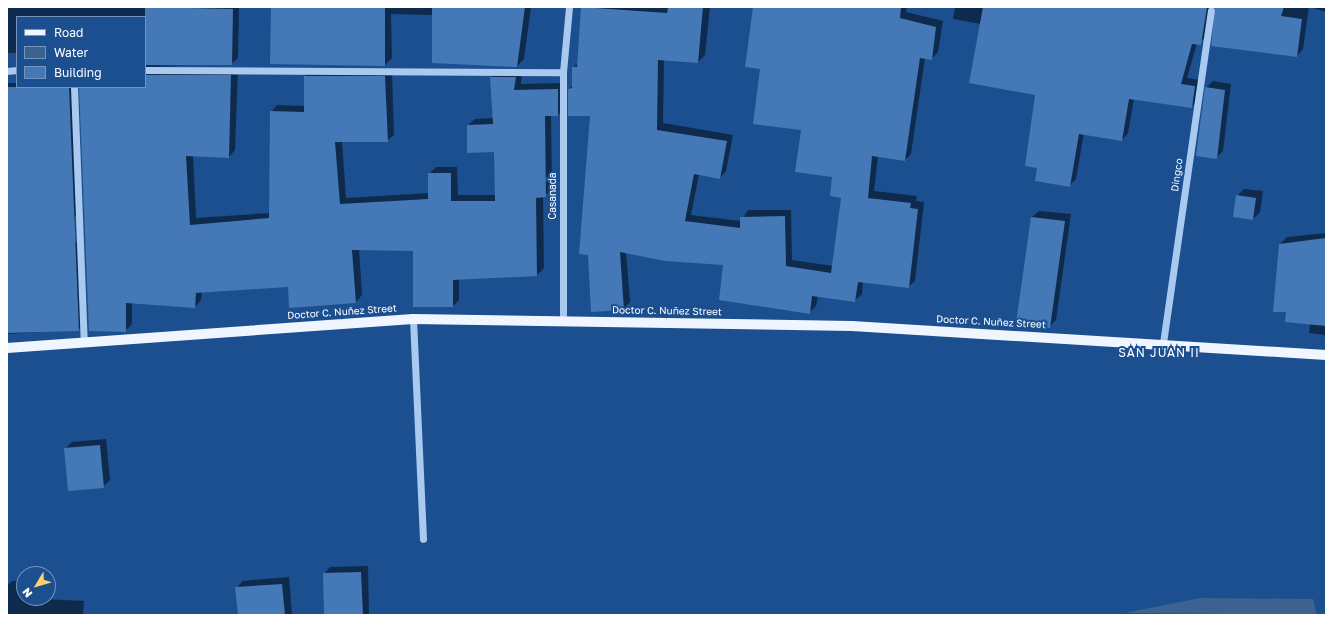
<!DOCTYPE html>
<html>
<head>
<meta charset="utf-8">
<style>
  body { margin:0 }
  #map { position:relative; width:1333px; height:622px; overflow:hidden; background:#1b4f8f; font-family:"Golos Text",sans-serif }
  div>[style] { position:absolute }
  .water>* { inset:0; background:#3c6290 }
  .shadow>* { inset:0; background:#0007 }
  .building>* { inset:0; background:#4478b7 }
  .minor>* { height:7px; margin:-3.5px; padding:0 3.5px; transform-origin:3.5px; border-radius:3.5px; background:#a9c9ee }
  .major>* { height:10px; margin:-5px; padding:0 5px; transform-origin:5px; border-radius:5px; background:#f0f6ff }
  span { translate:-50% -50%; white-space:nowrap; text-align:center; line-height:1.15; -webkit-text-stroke:4px #1b4f8f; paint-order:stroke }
  .street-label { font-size:10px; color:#fff }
  .quarter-label { font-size:12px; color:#fff; letter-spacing:1px }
  .frame { position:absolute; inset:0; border:8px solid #fff; pointer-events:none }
  .legend { position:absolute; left:16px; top:16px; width:130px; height:72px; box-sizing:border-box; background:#1b4f8f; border:1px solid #7695bc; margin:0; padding:5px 7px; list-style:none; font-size:12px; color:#fff }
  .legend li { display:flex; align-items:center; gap:8px; height:20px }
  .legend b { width:20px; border:1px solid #7695bc }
  .north { position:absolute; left:16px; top:566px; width:40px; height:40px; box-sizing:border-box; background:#1b4f8f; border:1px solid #7695bc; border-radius:50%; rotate:232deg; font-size:11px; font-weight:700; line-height:16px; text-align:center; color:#fff }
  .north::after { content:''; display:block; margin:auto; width:14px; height:18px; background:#ffd166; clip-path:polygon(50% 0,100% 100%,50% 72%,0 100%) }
</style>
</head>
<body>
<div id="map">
  <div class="water">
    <div style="clip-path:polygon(1200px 598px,1313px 599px,1317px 615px,1124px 613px)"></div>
  </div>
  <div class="shadow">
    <div style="clip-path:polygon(7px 7px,531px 7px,524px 59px,517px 66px,433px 15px,391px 14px,392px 58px,385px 65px,272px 8px,239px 7px,238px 58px,231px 64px,149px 66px,238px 69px,235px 150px,229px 157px,193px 155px,196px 218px,270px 213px,271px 112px,277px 105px,305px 106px,305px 76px,312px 69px,392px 70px,394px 135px,387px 141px,342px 141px,346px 198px,429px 193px,429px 174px,436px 167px,457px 167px,458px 195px,496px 195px,495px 151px,468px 125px,475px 119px,493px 118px,491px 77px,497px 70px,522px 70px,521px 84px,564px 83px,564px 108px,558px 115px,551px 115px,552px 190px,543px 197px,544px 268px,537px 275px,459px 279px,459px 300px,453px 306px,414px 250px,359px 249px,362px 295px,356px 302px,289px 286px,202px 292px,201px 300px,195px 307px,132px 302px,132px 324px,125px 331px,79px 87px,145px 87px,145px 17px,17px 17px,17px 53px,7px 53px)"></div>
    <div style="clip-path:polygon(582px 7px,710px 7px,705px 55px,698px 62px,664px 59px,663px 123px,733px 135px,726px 171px,720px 178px,699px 174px,691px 215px,741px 221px,748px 210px,791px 210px,792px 260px,833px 266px,842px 197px,833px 177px,761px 68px,753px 7px,907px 7px,906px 12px,943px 21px,938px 52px,931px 59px,925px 58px,911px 154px,905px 160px,878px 156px,874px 191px,917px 196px,916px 201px,924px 202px,915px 281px,908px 287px,863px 282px,862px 294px,855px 300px,818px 295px,816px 306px,809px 313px,724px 264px,626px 252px,630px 302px,623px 309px,591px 115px,569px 89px,573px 85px,573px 68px,578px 63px)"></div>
    <div style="clip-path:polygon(955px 7px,1309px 7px,1303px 49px,1297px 56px,1213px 7px,1207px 37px,1197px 43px,1187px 78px,1201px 80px,1198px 101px,1191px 107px,1134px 99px,1128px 133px,1122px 140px,1084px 133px,1076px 179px,1069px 186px,1038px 167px,1036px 95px,981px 24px,953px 19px)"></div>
    <div style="clip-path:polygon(1310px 7px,1326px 7px,1326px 12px)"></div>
    <div style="clip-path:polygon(1213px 81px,1231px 84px,1223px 151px,1216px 158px,1206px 88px)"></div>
    <div style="clip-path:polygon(7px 83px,17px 83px,17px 87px,76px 87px,80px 211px,74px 218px,7px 153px)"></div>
    <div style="clip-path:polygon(1244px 189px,1263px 191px,1260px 212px,1253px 219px,1237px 196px)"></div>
    <div style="clip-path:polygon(1039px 211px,1071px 214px,1056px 320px,1049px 327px,1032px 217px)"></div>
    <div style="clip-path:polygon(1326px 233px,1326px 335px,1309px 333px,1310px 324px,1287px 312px,1280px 244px,1287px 237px)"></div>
    <div style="clip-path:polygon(82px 242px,85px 324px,78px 330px,7px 334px,7px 249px)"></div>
    <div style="clip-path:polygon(106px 439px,110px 480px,103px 487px,65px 449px,72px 442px)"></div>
    <div style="clip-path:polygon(368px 566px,369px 615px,325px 615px,324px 574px,330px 567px)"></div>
    <div style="clip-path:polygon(289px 577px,292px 615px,239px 615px,236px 588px,243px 581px)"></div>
    <div style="clip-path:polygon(24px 580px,24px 598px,84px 601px,83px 615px,7px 615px,7px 586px,12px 581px)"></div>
  </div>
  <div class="building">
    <div style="clip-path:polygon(145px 7px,233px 9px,232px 65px,145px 65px)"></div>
    <div style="clip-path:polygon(271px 7px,385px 7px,385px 66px,270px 64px)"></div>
    <div style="clip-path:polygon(432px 7px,525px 7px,517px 67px,432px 63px)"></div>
    <div style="clip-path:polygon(581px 7px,667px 13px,668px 7px,703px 7px,698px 63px,658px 60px,657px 130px,727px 141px,720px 179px,694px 174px,685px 221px,740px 228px,740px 217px,785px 216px,786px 266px,831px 273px,841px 198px,830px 196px,832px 177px,795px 172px,801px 130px,753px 124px,760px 69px,745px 67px,753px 7px,901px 7px,900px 18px,936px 27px,932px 60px,920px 58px,905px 161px,872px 156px,868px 198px,911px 203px,910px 208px,918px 209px,909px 288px,858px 282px,855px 302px,812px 296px,810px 314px,719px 300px,723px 265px,665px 261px,620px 252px,624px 310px,591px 312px,588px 255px,579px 254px,590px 116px,568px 116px,568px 89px,572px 88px,572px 67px,577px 67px)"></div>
    <div style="clip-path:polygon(983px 7px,1207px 7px,1201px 45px,1192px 44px,1181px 84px,1195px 86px,1192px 108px,1129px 99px,1122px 141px,1079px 134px,1070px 187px,1035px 181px,1037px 168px,1025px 166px,1035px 95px,969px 83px)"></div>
    <div style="clip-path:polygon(1215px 7px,1284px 7px,1281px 16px,1302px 19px,1297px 57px,1211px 46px)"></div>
    <div style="clip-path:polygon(145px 75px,231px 75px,229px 158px,186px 156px,190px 225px,269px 218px,270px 111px,304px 112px,304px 76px,385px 76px,388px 142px,335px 142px,340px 204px,428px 199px,428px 173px,451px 173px,451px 201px,495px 201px,494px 152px,467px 153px,467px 125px,493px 124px,490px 77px,516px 77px,514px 90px,558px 89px,558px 116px,545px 116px,546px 197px,536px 198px,537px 276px,453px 280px,453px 307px,413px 307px,413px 251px,352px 250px,356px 303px,289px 308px,288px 287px,196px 293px,195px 308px,126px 303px,126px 332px,89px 331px,79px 87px,145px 87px)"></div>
    <div style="clip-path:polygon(7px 87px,69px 87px,79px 331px,7px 333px)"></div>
    <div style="clip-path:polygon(1205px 87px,1225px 90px,1217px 159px,1196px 156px)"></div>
    <div style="clip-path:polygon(1236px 195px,1256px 198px,1253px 220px,1233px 217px)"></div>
    <div style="clip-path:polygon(1031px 217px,1065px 221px,1050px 328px,1016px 323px)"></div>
    <div style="clip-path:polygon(1326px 238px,1326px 326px,1285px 322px,1286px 312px,1273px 312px,1279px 244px)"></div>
    <div style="clip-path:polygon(100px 445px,104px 488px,68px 491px,64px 448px)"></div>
    <div style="clip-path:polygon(361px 572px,363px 615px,324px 615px,323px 573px)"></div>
    <div style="clip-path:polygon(282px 584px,285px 615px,238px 615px,235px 587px)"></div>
  </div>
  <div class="minor">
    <div style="left:145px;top:70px;width:418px;rotate:0.3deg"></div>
    <div style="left:7px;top:71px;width:10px;rotate:-6deg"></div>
    <div style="left:74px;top:87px;width:255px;rotate:87.8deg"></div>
    <div style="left:413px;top:319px;width:220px;rotate:87.4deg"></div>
    <div style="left:563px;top:321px;width:249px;rotate:-90deg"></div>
    <div style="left:563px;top:72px;width:65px;rotate:-84.7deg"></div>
    <div style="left:1163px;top:343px;width:336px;rotate:-81.8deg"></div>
  </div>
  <div class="major">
    <div style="left:7px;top:348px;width:407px;rotate:-4.1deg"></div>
    <div style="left:413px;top:319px;width:439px;rotate:0.9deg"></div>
    <div style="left:852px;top:326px;width:475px;rotate:3.5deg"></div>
  </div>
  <div class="street-label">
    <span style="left:1177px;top:175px;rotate:-82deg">Dingco</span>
    <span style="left:553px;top:196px;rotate:-90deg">Casanada</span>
    <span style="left:667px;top:311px;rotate:1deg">Doctor C. Nuñez Street</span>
    <span style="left:342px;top:312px;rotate:-4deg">Doctor C. Nuñez Street</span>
    <span style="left:991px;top:322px;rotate:3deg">Doctor C. Nuñez Street</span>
  </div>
  <div class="quarter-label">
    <span style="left:1159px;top:353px">SAN JUAN II</span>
  </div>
  <div class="frame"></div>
  <ul class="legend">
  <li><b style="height:5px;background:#f0f6ff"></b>Road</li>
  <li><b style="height:11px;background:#3c6290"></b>Water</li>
  <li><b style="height:11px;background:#4478b7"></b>Building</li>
  </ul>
  <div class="north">N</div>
</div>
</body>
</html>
